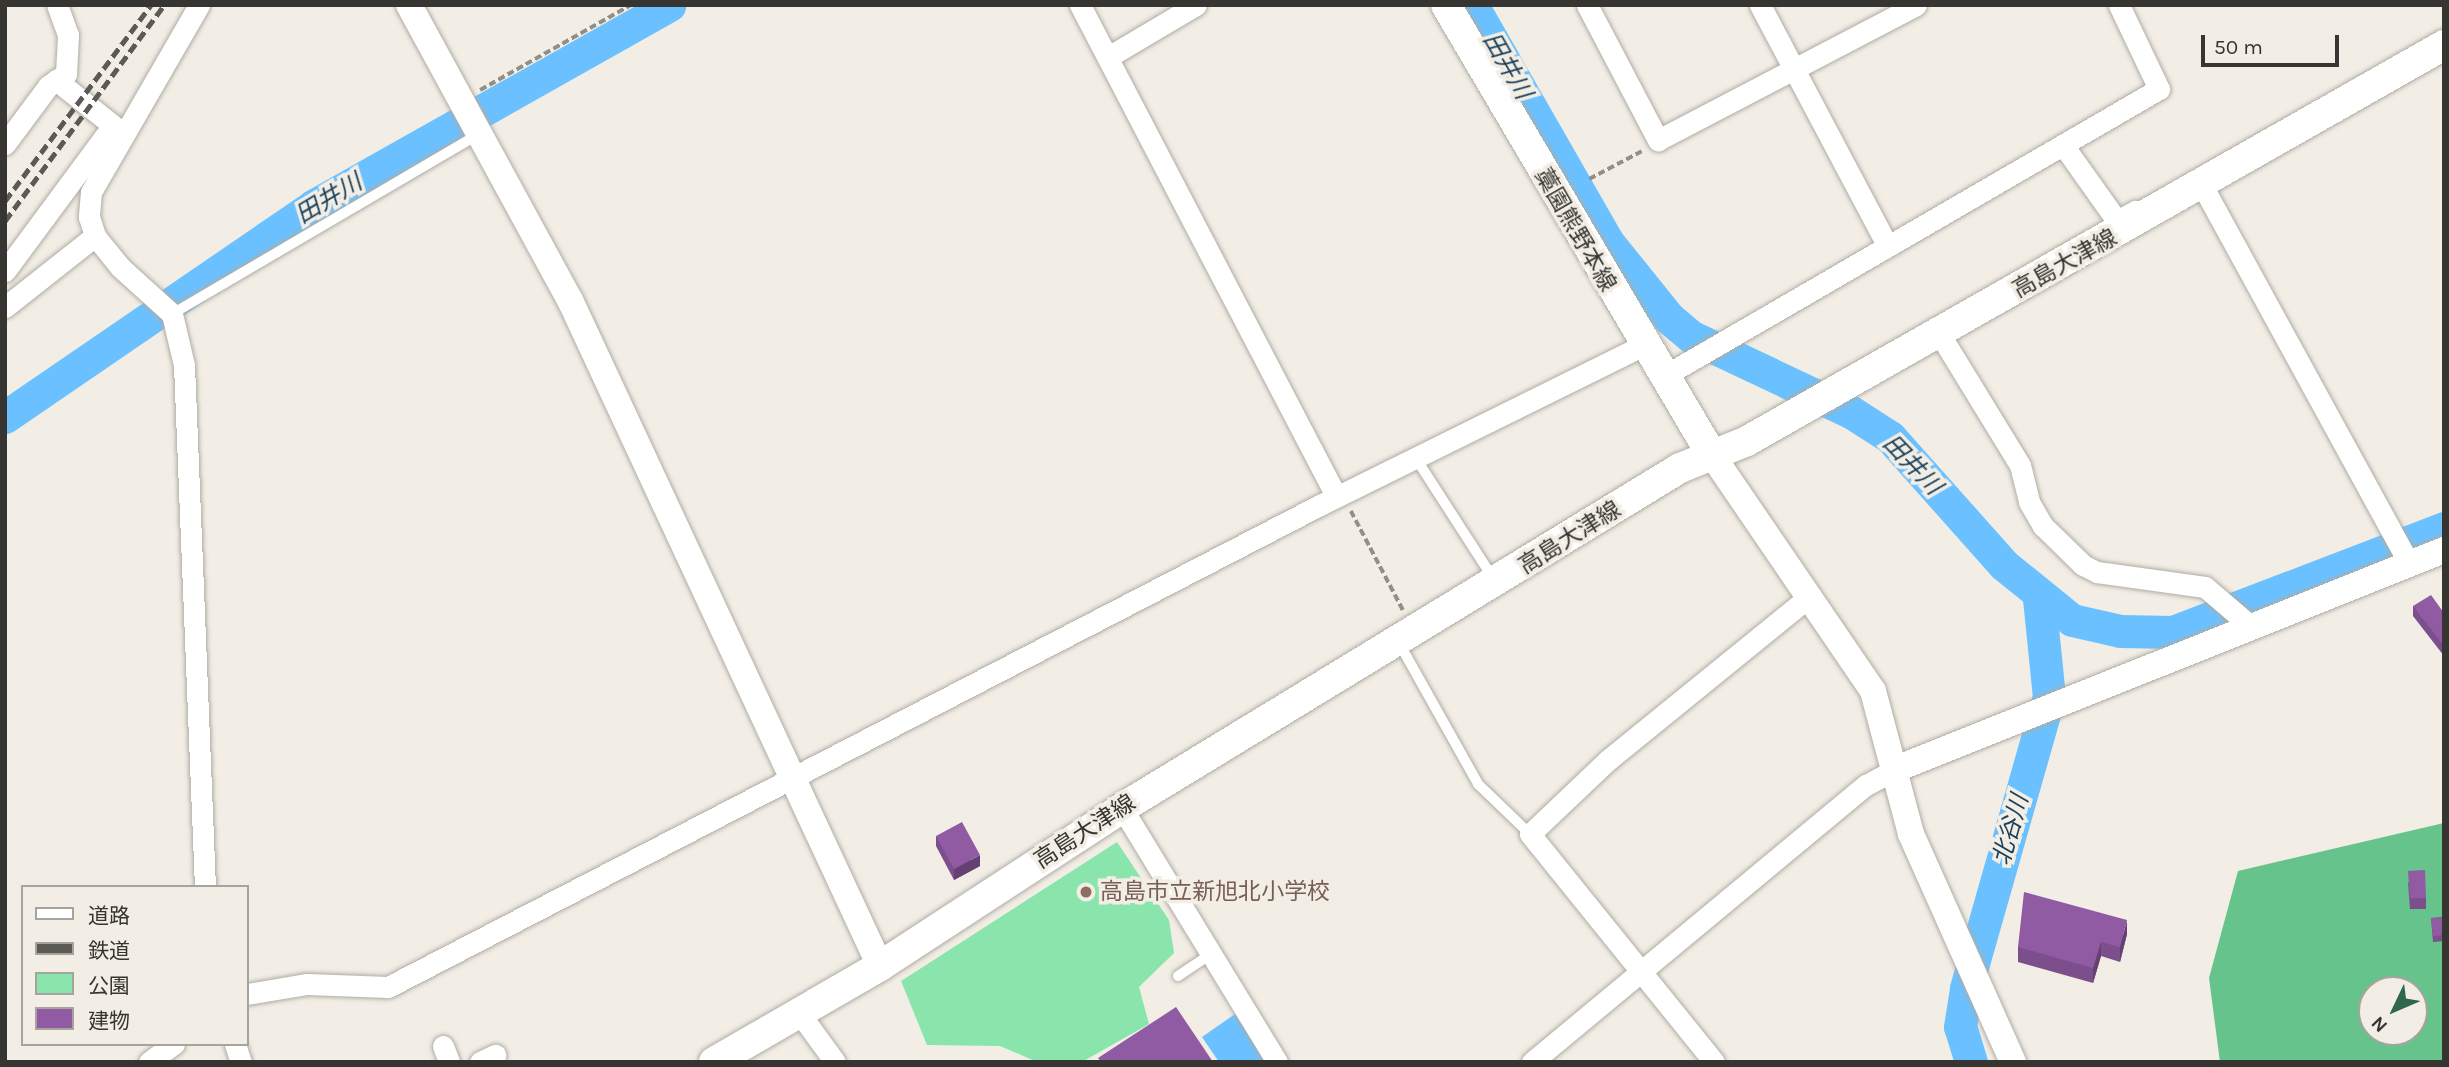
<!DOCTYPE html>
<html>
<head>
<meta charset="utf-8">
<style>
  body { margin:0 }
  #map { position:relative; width:2449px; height:1067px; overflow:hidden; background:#f2eee5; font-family:Karla,"Noto Sans JP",sans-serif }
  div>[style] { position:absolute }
  .green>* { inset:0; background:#89e5ac }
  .forest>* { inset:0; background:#65c38b }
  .water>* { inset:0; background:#6bc1ff }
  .river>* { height:33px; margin:-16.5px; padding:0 16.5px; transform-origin:16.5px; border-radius:16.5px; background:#6bc1ff }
  .path>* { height:3.5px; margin-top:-1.75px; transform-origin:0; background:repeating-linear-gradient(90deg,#928f89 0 7px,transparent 0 10.5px) }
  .roads { filter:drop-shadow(0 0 2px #b0aca3) drop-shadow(0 0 2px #b0aca3) }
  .service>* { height:10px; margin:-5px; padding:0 5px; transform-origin:5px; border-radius:5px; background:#fff }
  .minor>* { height:21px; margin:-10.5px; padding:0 10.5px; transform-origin:10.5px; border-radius:10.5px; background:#fff }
  .tertiary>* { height:26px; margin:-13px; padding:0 13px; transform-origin:13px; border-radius:13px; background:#fff }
  .secondary>* { height:30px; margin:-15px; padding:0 15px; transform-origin:15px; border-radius:15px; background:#fff }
  .rail>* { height:5px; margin-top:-2.5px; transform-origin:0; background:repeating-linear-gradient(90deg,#5b5a55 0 10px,transparent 0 15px) }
  .wall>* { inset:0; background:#7c4e8c }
  .shaded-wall>* { inset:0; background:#654072 }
  .building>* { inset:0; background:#905ba3 }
  .dots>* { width:19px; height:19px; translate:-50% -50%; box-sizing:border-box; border:4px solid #f2eee5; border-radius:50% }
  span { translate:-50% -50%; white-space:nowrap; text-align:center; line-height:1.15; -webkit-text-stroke:7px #f2eee5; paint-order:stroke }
  .street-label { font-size:23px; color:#363531 }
  .education-label { font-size:23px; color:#785e54 }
  .left { translate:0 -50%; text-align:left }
  .water-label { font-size:24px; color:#1a3e58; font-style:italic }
  .frame { position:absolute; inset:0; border:7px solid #363531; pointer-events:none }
  .legend { position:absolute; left:21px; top:885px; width:228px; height:161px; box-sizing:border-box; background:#f2eee5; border:2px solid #a7a49d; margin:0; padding:9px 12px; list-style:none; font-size:21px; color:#363531 }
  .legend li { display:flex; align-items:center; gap:14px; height:35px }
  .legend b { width:35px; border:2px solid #a7a49d }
  .north { position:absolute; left:2358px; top:976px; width:70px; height:70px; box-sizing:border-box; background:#f2eee5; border:2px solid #a7a49d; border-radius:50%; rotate:226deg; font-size:19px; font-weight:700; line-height:28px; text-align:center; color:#363531 }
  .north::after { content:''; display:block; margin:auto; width:24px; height:32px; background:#30664c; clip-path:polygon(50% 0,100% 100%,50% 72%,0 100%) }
  .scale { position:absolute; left:2201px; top:35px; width:138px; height:32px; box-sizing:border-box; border:4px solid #363531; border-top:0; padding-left:9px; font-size:21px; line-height:24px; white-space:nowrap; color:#363531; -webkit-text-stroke:5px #f2eee5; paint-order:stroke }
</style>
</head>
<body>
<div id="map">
  <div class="green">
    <div style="clip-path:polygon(1117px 842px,1169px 920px,1174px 953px,1139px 987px,1149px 1024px,1082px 1062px,1035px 1061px,1000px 1046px,927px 1045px,901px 981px)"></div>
  </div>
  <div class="forest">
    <div style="clip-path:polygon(evenodd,2444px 823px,2444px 1062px,2220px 1062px,2209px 978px,2238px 871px,2444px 823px,2372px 990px,2414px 990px,2414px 1032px,2372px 1032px,2372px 990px)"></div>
  </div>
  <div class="water">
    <div style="clip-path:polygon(1235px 1014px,1268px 1062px,1219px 1062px,1202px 1037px)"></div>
  </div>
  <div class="river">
    <div style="left:1472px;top:5px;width:272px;rotate:60.2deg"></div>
    <div style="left:1607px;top:241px;width:99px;rotate:51.2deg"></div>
    <div style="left:1669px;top:318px;width:30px;rotate:40deg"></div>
    <div style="left:1692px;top:337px;width:176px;rotate:25.3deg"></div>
    <div style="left:1851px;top:412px;width:46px;rotate:32.7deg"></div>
    <div style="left:1890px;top:437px;width:171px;rotate:48.3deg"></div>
    <div style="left:2004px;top:565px;width:87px;rotate:39deg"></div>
    <div style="left:2072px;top:620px;width:49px;rotate:12.9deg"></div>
    <div style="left:2120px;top:631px;width:53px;rotate:1.1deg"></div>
    <div style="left:2173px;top:632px;width:290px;rotate:-21deg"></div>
    <div style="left:5px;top:417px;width:373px;rotate:-34.4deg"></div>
    <div style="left:313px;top:206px;width:409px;rotate:-29.4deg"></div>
    <div style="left:1971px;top:1062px;width:37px;rotate:-107deg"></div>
    <div style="left:1960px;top:1027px;width:39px;rotate:-81deg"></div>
    <div style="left:1966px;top:988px;width:303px;rotate:-74.1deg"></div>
    <div style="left:2049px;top:697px;width:100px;rotate:-95.8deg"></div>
  </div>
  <div class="path">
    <div style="left:480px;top:90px;width:173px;rotate:-29.4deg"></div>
    <div style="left:1589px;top:179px;width:60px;rotate:-27.8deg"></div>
    <div style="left:1351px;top:511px;width:112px;rotate:62.3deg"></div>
  </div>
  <div class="roads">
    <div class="service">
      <div style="left:172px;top:314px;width:357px;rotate:-30.4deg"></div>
      <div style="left:1415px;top:457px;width:144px;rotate:57.2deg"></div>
      <div style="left:1399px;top:643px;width:162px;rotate:60.7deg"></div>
      <div style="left:1478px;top:784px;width:72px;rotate:43.9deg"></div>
      <div style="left:1178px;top:976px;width:43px;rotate:-33.7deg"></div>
    </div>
    <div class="minor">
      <div style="left:199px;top:5px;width:216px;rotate:120deg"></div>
      <div style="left:91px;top:192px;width:25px;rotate:95deg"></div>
      <div style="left:89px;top:217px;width:20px;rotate:72deg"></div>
      <div style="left:95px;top:236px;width:40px;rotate:51deg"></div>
      <div style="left:120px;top:267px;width:70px;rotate:42.1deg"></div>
      <div style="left:172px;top:314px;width:52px;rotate:76.8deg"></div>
      <div style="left:184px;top:365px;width:522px;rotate:87.7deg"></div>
      <div style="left:1080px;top:5px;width:554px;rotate:62.46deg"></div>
      <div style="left:1587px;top:5px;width:153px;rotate:62.3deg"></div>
      <div style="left:1658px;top:140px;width:291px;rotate:-27.6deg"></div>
      <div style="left:1760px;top:5px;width:272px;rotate:62.1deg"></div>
      <div style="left:1108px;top:57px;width:102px;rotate:-30.6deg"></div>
      <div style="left:56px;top:80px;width:87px;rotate:38.5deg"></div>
      <div style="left:5px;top:144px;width:72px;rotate:-53.4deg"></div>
      <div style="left:48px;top:86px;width:22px;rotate:-34deg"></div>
      <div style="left:66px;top:74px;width:39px;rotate:-87deg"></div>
      <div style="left:68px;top:35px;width:32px;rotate:-110deg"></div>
      <div style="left:2063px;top:145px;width:93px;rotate:54.6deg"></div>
      <div style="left:2117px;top:221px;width:21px;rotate:-29deg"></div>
      <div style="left:2203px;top:187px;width:429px;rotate:61.3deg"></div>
      <div style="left:5px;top:271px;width:168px;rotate:-53.5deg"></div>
      <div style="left:105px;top:136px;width:19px;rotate:-6deg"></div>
      <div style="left:5px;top:307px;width:115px;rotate:-38.3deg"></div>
      <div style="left:1939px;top:333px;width:155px;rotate:58.5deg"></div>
      <div style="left:2020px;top:465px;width:38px;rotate:76deg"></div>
      <div style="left:2029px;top:502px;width:28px;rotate:60deg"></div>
      <div style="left:2043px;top:526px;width:56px;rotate:44.3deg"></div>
      <div style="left:2083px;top:565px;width:16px;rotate:27deg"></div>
      <div style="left:2097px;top:572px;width:109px;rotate:7.9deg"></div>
      <div style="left:2205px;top:587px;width:63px;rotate:40.5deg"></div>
      <div style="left:1664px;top:376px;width:572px;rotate:-30.11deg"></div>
      <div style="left:2159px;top:89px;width:93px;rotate:-115.5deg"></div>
      <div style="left:1122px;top:808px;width:298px;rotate:58.6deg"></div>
      <div style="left:247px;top:994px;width:61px;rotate:-9.5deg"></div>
      <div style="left:307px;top:984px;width:81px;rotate:2.1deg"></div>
      <div style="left:388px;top:987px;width:1049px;rotate:-27.35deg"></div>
      <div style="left:1320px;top:505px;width:359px;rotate:-26.3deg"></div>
      <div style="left:800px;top:1014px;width:59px;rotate:53.9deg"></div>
      <div style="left:235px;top:1044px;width:19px;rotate:72deg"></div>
      <div style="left:443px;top:1046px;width:17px;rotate:69deg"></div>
      <div style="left:149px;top:1062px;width:31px;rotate:-36deg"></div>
      <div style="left:480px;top:1062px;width:17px;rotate:-25deg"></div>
      <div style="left:1532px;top:1062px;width:434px;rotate:-39.7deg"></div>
      <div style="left:1866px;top:785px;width:34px;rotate:-28deg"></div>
      <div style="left:1714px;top:1062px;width:293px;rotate:-128.9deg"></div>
      <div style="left:1530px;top:834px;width:108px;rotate:-43.5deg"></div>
      <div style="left:1608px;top:760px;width:260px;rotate:-39.1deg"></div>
    </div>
    <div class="tertiary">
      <div style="left:409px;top:5px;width:336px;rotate:61.4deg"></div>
      <div style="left:570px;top:300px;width:735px;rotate:65.04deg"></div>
      <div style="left:1710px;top:452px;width:289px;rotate:55.7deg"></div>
      <div style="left:1873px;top:691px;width:148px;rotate:75.1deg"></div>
      <div style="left:1911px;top:834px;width:250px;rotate:65.9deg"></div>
      <div style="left:1896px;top:769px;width:590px;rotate:-21.78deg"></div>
    </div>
    <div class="secondary">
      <div style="left:1446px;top:5px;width:519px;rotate:59.43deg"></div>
      <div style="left:714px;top:1062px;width:192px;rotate:-30deg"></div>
      <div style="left:880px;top:966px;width:289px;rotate:-33.1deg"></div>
      <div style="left:1122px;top:808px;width:653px;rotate:-31.35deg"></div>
      <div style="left:1680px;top:468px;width:72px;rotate:-21.9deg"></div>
      <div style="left:1747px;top:441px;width:802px;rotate:-29.6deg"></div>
    </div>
  </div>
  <div class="rail">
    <div style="left:5px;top:201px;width:244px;rotate:-53.3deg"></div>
    <div style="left:5px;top:221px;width:268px;rotate:-53.6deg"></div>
  </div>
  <div class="wall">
    <div style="clip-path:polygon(2413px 606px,2444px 613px,2444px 656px,2413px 616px)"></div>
    <div style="clip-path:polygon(936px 836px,980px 866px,954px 880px,936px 846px)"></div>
    <div style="clip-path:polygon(2408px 882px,2426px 898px,2426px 909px,2410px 909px)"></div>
    <div style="clip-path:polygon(2444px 917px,2444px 941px,2433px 942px,2431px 918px)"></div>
    <div style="clip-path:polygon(2127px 934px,2120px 962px,2101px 956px,2093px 983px,2018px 962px,2018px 947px)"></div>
  </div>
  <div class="shaded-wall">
    <div style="clip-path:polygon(980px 855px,980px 866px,954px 880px,954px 869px)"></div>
    <div style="clip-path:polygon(2127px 920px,2127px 934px,2120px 962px,2120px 947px)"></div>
    <div style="clip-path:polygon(2101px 942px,2101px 956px,2093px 983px,2093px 968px)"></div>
  </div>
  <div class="building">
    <div style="clip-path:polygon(2431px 595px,2444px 613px,2444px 646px,2413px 606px)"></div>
    <div style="clip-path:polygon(962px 822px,980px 855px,954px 869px,936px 836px)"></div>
    <div style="clip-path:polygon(2425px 870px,2426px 898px,2410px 898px,2408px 871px)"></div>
    <div style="clip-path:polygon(2024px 892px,2127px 920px,2120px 947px,2101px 942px,2093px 968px,2018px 947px)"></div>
    <div style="clip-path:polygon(2444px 917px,2444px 935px,2433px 936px,2431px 918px)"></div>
    <div style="clip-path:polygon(1176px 1007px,1213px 1062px,1101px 1062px,1098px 1058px)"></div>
  </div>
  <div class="dots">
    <div style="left:1086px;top:892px;background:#8d6e63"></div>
  </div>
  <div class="street-label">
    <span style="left:1575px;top:230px;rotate:60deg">藁園熊野本線</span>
    <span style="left:2065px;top:264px;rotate:-29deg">高島大津線</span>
    <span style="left:1570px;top:538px;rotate:-32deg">高島大津線</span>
    <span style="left:1085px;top:832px;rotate:-33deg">高島大津線</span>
  </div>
  <div class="education-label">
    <span class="left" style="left:1100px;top:892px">高島市立新旭北小学校</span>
  </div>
  <div class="water-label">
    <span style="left:1507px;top:66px;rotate:60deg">田井川</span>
    <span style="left:329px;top:199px;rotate:-31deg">田井川</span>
    <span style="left:1912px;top:465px;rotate:46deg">田井川</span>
    <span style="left:2011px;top:830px;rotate:-74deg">北谷川</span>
  </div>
  <div class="frame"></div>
  <ul class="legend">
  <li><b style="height:9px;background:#fff"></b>道路</li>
  <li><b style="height:9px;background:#5b5a55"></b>鉄道</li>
  <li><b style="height:19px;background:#89e5ac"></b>公園</li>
  <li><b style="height:19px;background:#905ba3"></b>建物</li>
  </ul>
  <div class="north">N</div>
  <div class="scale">50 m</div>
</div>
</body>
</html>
